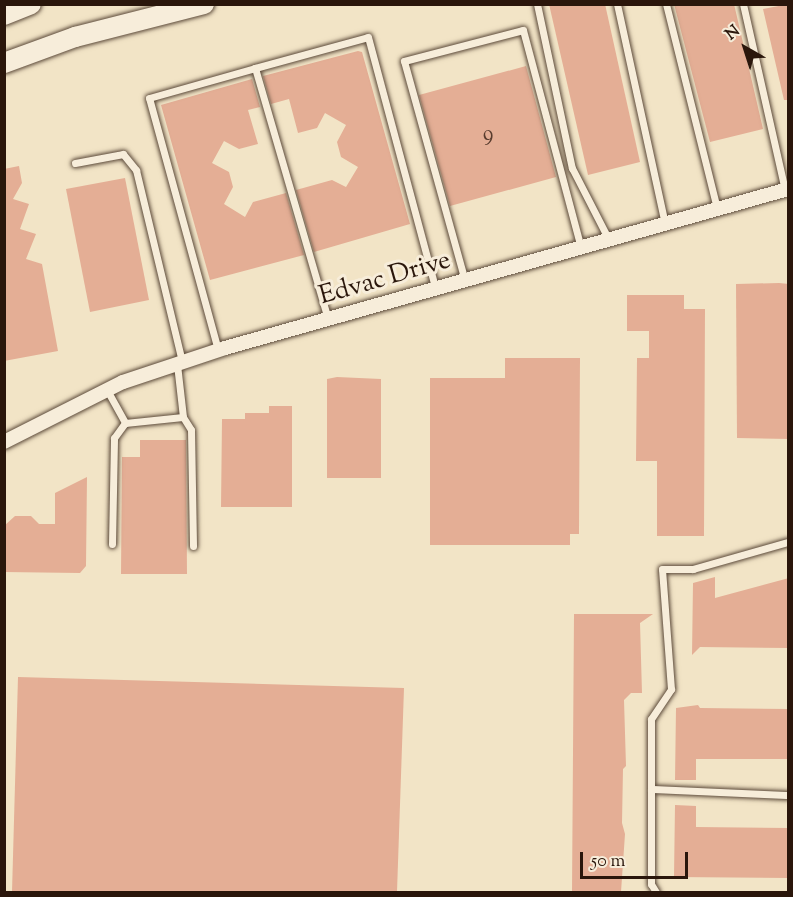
<!DOCTYPE html>
<html>
<head>
<meta charset="utf-8">
<style>
  body { margin:0 }
  #map { position:relative; width:793px; height:897px; overflow:hidden; background:#f2e4c6; font-family:"Sorts Mill Goudy",serif }
  div>[style] { position:absolute }
  .building>* { inset:0; background:#e4ae95 }
  .roads { filter:drop-shadow(0 0 2px #5c4a3a) drop-shadow(0 0 2px #5c4a3a) }
  .service>* { height:7px; margin:-3.5px; padding:0 3.5px; transform-origin:3.5px; border-radius:3.5px; background:#f7edda }
  .minor>* { height:14px; margin:-7px; padding:0 7px; transform-origin:7px; border-radius:7px; background:#f7edda }
  .secondary>* { height:20px; margin:-10px; padding:0 10px; transform-origin:10px; border-radius:10px; background:#f7edda }
  span { translate:-50% -50%; white-space:nowrap; text-align:center; line-height:1.15; -webkit-text-stroke:6px #f7edda; paint-order:stroke }
  .number-label { font-size:22px; color:#583c2e }
  .number-label span { -webkit-text-stroke-width:0 }
  .street-label { font-size:26px; color:#2a160b }
  .frame { position:absolute; inset:0; border:6px solid #2a160b; pointer-events:none }
  .north { position:absolute; left:715px; top:18px; width:60px; height:60px; -webkit-text-stroke:4px #f7edda; paint-order:stroke; rotate:321deg; font-size:16px; font-weight:700; line-height:24px; text-align:center; color:#2a160b }
  .north::after { content:''; display:block; margin:auto; width:21px; height:27px; background:#2a160b; clip-path:polygon(50% 0,100% 100%,50% 72%,0 100%) }
  .scale { position:absolute; left:580px; top:852px; width:108px; height:27px; box-sizing:border-box; border:3px solid #2a160b; border-top:0; padding-left:8px; font-size:18px; line-height:21px; white-space:nowrap; color:#2a160b; -webkit-text-stroke:4px #f7edda; paint-order:stroke }
</style>
</head>
<body>
<div id="map">
  <div class="building">
    <div style="clip-path:polygon(549px 4px,605px 4px,640px 162px,588px 175px)"></div>
    <div style="clip-path:polygon(674px 4px,734px 4px,763px 129px,710px 142px)"></div>
    <div style="clip-path:polygon(789px 4px,789px 100px,784px 100px,763px 9px)"></div>
    <div style="clip-path:polygon(358px 51px,362px 52px,410px 224px,314px 252px,296px 190px,332px 180px,346px 187px,358px 167px,341px 157px,337px 142px,346px 125px,325px 113px,317px 128px,298px 133px,289px 99px,271px 104px,263px 76px)"></div>
    <div style="clip-path:polygon(526px 66px,556px 177px,450px 206px,419px 95px)"></div>
    <div style="clip-path:polygon(252px 79px,260px 107px,248px 110px,258px 144px,239px 149px,224px 141px,212px 163px,229px 172px,233px 187px,224px 204px,245px 217px,253px 202px,286px 193px,304px 255px,210px 280px,161px 105px)"></div>
    <div style="clip-path:polygon(19px 166px,22px 183px,13px 199px,29px 204px,20px 229px,36px 234px,26px 259px,42px 264px,58px 351px,4px 361px,4px 169px)"></div>
    <div style="clip-path:polygon(125px 178px,149px 300px,90px 312px,66px 189px)"></div>
    <div style="clip-path:polygon(779px 283px,789px 284px,789px 439px,737px 438px,736px 284px)"></div>
    <div style="clip-path:polygon(627px 295px,684px 295px,684px 309px,705px 309px,704px 536px,657px 536px,657px 461px,636px 461px,637px 358px,649px 358px,649px 331px,627px 331px)"></div>
    <div style="clip-path:polygon(505px 358px,580px 358px,579px 534px,570px 534px,570px 545px,430px 545px,430px 378px,505px 378px)"></div>
    <div style="clip-path:polygon(337px 377px,381px 379px,381px 478px,327px 478px,327px 379px)"></div>
    <div style="clip-path:polygon(269px 406px,292px 406px,292px 507px,221px 507px,222px 419px,245px 419px,245px 413px,269px 413px)"></div>
    <div style="clip-path:polygon(140px 440px,186px 440px,187px 574px,121px 574px,122px 457px,140px 457px)"></div>
    <div style="clip-path:polygon(87px 477px,86px 566px,80px 573px,4px 572px,4px 526px,15px 516px,31px 516px,39px 524px,55px 524px,55px 493px)"></div>
    <div style="clip-path:polygon(715px 577px,715px 598px,789px 578px,789px 648px,700px 647px,692px 655px,693px 583px)"></div>
    <div style="clip-path:polygon(574px 614px,653px 614px,640px 623px,642px 693px,631px 693px,624px 700px,626px 766px,623px 769px,622px 823px,625px 834px,621px 892px,572px 892px)"></div>
    <div style="clip-path:polygon(18px 677px,404px 688px,397px 892px,12px 892px)"></div>
    <div style="clip-path:polygon(698px 705px,700px 708px,789px 709px,789px 759px,696px 759px,696px 780px,675px 780px,676px 708px)"></div>
    <div style="clip-path:polygon(675px 805px,696px 806px,696px 827px,789px 828px,789px 878px,674px 877px)"></div>
  </div>
  <div class="roads">
    <div class="service">
      <div style="left:537px;top:4px;width:168px;rotate:78deg"></div>
      <div style="left:572px;top:168px;width:81px;rotate:62.8deg"></div>
      <div style="left:617px;top:4px;width:225px;rotate:77.7deg"></div>
      <div style="left:666px;top:4px;width:211px;rotate:76deg"></div>
      <div style="left:743px;top:4px;width:191px;rotate:77.3deg"></div>
      <div style="left:255px;top:68px;width:261px;rotate:73.8deg"></div>
      <div style="left:75px;top:163px;width:49px;rotate:-10.6deg"></div>
      <div style="left:123px;top:154px;width:21px;rotate:51deg"></div>
      <div style="left:136px;top:170px;width:197px;rotate:76.5deg"></div>
      <div style="left:465px;top:281px;width:228px;rotate:-105.5deg"></div>
      <div style="left:404px;top:61px;width:123px;rotate:-14.6deg"></div>
      <div style="left:523px;top:30px;width:226px;rotate:75.1deg"></div>
      <div style="left:218px;top:350px;width:261px;rotate:-105.3deg"></div>
      <div style="left:149px;top:98px;width:110px;rotate:-15.8deg"></div>
      <div style="left:255px;top:68px;width:117px;rotate:-15.3deg"></div>
      <div style="left:368px;top:37px;width:262px;rotate:75deg"></div>
      <div style="left:107px;top:390px;width:38px;rotate:61deg"></div>
      <div style="left:125px;top:423px;width:58px;rotate:-5.9deg"></div>
      <div style="left:183px;top:417px;width:53px;rotate:-96.5deg"></div>
      <div style="left:183px;top:417px;width:15px;rotate:58deg"></div>
      <div style="left:191px;top:430px;width:116px;rotate:89deg"></div>
      <div style="left:112px;top:544px;width:106px;rotate:-88.9deg"></div>
      <div style="left:114px;top:438px;width:19px;rotate:-54deg"></div>
      <div style="left:651px;top:789px;width:137px;rotate:2.5deg"></div>
      <div style="left:656px;top:892px;width:9px;rotate:-122deg"></div>
      <div style="left:651px;top:884px;width:165px;rotate:-90deg"></div>
      <div style="left:651px;top:719px;width:36px;rotate:-56deg"></div>
      <div style="left:671px;top:689px;width:120px;rotate:-94.3deg"></div>
      <div style="left:662px;top:569px;width:31px"></div>
      <div style="left:693px;top:569px;width:99px;rotate:-15.9deg"></div>
    </div>
    <div class="minor">
      <div style="left:4px;top:442px;width:133px;rotate:-26.8deg"></div>
      <div style="left:123px;top:382px;width:108px;rotate:-18.4deg"></div>
      <div style="left:225px;top:348px;width:585px;rotate:-15.77deg"></div>
    </div>
    <div class="secondary">
      <div style="left:4px;top:15px;width:29px;rotate:-22deg"></div>
      <div style="left:4px;top:63px;width:76px;rotate:-20.1deg"></div>
      <div style="left:75px;top:37px;width:133px;rotate:-14.3deg"></div>
    </div>
  </div>
  <div class="number-label">
    <span style="left:488px;top:136px">9</span>
  </div>
  <div class="street-label">
    <span style="left:385px;top:279px;rotate:-16deg">Edvac Drive</span>
  </div>
  <div class="frame"></div>
  <div class="north">N</div>
  <div class="scale">50 m</div>
</div>
</body>
</html>
